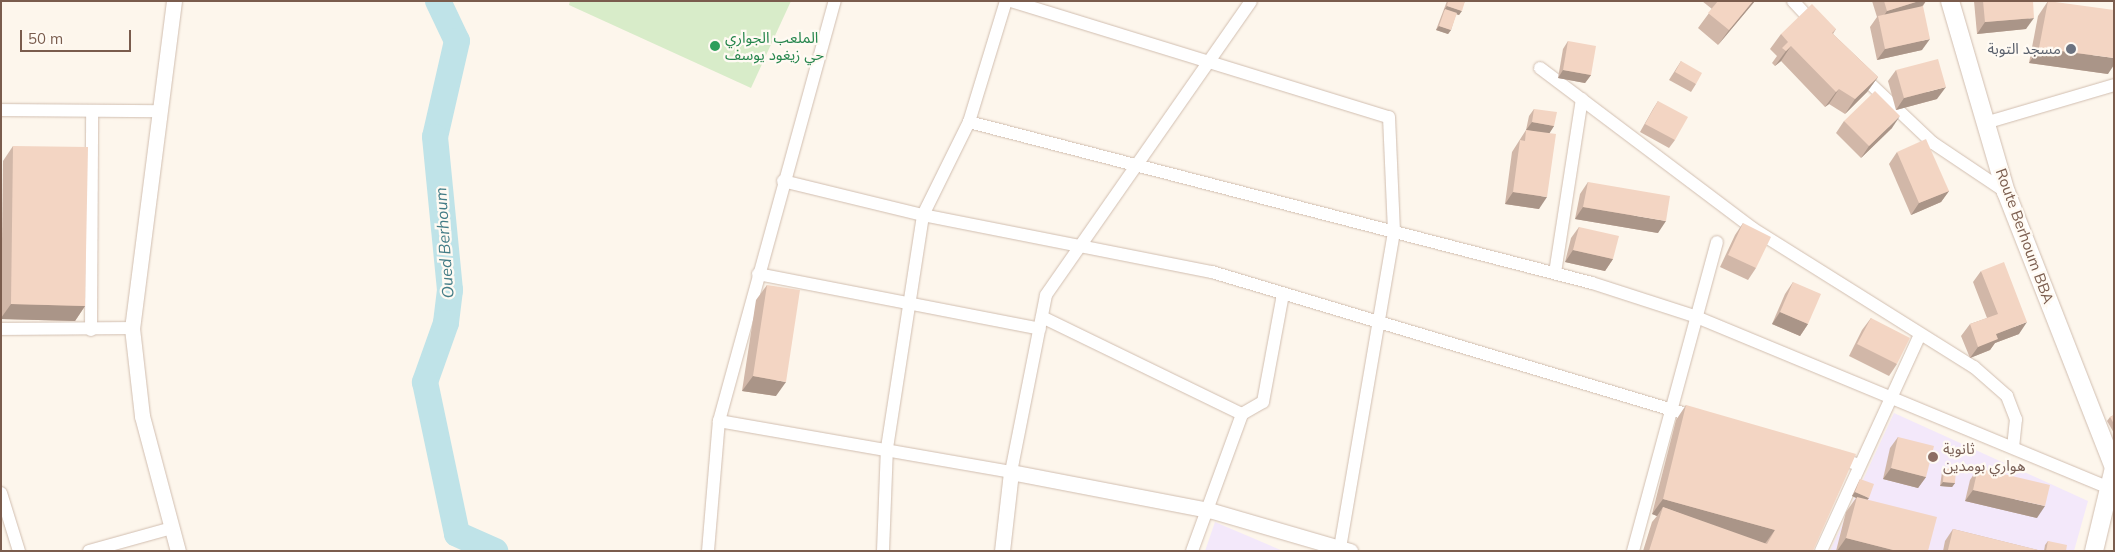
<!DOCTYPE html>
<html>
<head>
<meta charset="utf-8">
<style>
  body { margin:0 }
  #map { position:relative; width:2115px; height:552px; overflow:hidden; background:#fdf6ec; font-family:Mulish,"Noto Sans Arabic",sans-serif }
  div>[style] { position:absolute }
  .education>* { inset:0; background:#f3e8fa }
  .green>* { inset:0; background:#d8ecc9 }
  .river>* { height:26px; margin:-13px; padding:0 13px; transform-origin:13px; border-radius:13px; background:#bfe3e8 }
  .roads { filter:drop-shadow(0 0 1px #d1beb0) drop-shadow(0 0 1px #d1beb0) }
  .minor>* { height:12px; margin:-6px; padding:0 6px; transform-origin:6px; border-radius:6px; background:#fff }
  .tertiary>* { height:15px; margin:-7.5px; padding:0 7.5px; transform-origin:7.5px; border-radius:7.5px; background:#fff }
  .secondary>* { height:18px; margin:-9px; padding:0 9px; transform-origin:9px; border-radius:9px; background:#fff }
  .wall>* { inset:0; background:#d1b7a8 }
  .shaded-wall>* { inset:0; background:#aa9588 }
  .building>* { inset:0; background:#f3d5c3 }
  .dots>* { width:14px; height:14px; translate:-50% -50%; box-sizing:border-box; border:2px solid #fffaf3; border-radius:50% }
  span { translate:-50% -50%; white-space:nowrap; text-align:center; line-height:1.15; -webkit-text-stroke:4.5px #fffaf3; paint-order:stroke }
  .leisure-label { font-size:15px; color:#27864d }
  .left { translate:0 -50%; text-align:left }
  .worship-label { font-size:15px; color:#5b616d }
  .right { translate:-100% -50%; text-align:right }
  .street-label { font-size:15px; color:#7a5c4d }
  .education-label { font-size:15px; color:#785e54 }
  .water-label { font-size:16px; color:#437c86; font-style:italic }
  .frame { position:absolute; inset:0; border:2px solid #7a5c4d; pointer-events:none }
  .scale { position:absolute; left:20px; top:30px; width:111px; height:22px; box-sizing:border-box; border:2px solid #7a5c4d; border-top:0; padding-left:6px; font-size:15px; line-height:18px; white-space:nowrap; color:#7a5c4d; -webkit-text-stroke:4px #fffaf3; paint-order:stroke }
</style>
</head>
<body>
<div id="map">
  <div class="education">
    <div style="clip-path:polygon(1894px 413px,2088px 501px,2074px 551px,1830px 551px)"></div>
    <div style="clip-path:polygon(1215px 522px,1283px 551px,1205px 551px)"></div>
  </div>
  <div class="green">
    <div style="clip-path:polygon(570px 1px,791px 1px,751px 88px,569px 5px)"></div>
  </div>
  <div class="river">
    <div style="left:438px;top:1px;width:44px;rotate:64.6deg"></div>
    <div style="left:457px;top:41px;width:98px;rotate:102.9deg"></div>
    <div style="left:435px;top:137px;width:154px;rotate:84.4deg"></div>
    <div style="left:450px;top:290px;width:33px;rotate:97deg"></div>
    <div style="left:446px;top:323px;width:63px;rotate:109.6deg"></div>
    <div style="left:425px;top:382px;width:155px;rotate:78.1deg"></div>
    <div style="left:457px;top:534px;width:42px;rotate:24.1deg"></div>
  </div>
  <div class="roads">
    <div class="minor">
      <div style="left:1011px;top:1px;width:395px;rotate:17.1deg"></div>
      <div style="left:1389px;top:117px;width:115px;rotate:87.5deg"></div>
      <div style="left:1394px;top:232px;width:320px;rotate:99.7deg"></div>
      <div style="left:1793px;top:1px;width:33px;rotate:47deg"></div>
      <div style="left:1540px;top:68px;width:266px;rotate:37deg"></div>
      <div style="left:1752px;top:228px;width:262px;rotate:32.1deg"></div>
      <div style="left:1974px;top:367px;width:44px;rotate:41.3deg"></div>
      <div style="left:2007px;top:396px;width:25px;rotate:69deg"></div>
      <div style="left:2016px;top:419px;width:28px;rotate:96deg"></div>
      <div style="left:1861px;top:75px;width:99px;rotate:43.4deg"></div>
      <div style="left:1933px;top:143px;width:88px;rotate:33.9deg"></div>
      <div style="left:1px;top:110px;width:158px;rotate:0.4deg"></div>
      <div style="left:969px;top:122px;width:643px;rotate:14.49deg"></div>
      <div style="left:1592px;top:283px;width:107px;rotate:17.9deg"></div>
      <div style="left:1694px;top:316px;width:455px;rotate:22.5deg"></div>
      <div style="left:1985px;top:123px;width:134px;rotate:-16.4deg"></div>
      <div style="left:783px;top:181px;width:144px;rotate:13.7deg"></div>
      <div style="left:923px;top:215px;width:295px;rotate:11.2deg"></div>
      <div style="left:1212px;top:272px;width:505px;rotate:16.68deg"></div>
      <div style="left:1555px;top:273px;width:176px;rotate:-81.2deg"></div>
      <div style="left:758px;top:274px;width:287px;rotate:11deg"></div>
      <div style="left:1042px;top:317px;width:222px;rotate:25.9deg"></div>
      <div style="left:1px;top:329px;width:131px;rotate:-0.4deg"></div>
      <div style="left:91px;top:330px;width:219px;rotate:-89.7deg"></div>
      <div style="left:719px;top:421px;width:296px;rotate:9.9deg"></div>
      <div style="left:1011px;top:472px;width:180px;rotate:-78.8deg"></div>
      <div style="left:1046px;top:295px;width:358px;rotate:-55.1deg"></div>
      <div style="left:1836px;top:457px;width:24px;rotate:19deg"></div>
      <div style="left:1px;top:493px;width:61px;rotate:72.8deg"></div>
      <div style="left:89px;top:551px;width:86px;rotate:-15.5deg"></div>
      <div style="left:708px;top:551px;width:130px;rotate:-85.2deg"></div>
      <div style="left:719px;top:421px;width:436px;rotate:-74.6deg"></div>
      <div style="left:883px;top:551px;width:103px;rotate:-87.8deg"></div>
      <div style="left:887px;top:448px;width:236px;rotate:-81.2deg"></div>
      <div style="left:923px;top:215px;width:104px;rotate:-63.7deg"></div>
      <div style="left:969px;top:122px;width:127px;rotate:-73deg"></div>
      <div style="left:1192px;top:551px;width:146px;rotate:-69.9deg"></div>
      <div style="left:1242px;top:414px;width:24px;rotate:-30deg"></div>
      <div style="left:1263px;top:402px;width:110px;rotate:-79.5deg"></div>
      <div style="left:1633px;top:551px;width:320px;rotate:-74.8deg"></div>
      <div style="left:1821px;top:551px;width:238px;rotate:-65.4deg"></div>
    </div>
    <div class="tertiary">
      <div style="left:174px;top:1px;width:330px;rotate:97.3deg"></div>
      <div style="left:132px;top:328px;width:89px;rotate:83.5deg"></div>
      <div style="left:142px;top:416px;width:140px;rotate:75.1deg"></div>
      <div style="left:1002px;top:551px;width:80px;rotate:-83.5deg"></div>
      <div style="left:1011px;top:472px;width:202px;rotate:10.9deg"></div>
      <div style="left:1209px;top:510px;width:147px;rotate:16.2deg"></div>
    </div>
    <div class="secondary">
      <div style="left:1950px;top:1px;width:199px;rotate:73.7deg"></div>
      <div style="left:2006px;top:192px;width:295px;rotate:68.6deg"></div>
      <div style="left:2094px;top:551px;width:85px;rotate:-76.5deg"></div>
    </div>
  </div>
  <div class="wall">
    <div style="clip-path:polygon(1447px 1px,1465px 1px,1459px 15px,1456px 14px,1451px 30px,1448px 34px,1436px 30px)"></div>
    <div style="clip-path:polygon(1702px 1px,1755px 1px,1718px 45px,1698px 28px,1712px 9px)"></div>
    <div style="clip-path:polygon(1872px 1px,1926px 1px,1923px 6px,1922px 50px,1877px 60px,1870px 27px,1877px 17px)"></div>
    <div style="clip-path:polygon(1974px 1px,2033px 1px,2026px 29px,1977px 34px)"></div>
    <div style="clip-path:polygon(2048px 1px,2108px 74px,2029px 63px,2038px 16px)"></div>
    <div style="clip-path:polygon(1836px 29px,1833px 34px,1878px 77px,1867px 92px,1845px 114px,1829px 104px,1825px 107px,1781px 61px,1775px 66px,1772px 63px,1777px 56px,1770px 49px,1781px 34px)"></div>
    <div style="clip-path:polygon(1568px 41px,1591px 75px,1585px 83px,1558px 78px,1563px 49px)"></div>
    <div style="clip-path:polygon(1681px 61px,1696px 84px,1691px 92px,1669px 80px)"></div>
    <div style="clip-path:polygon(1896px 70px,1937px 99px,1896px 110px,1888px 81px)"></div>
    <div style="clip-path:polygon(1658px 101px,1675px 140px,1669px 148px,1640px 132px,1653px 109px)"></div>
    <div style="clip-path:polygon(1534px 109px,1554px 126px,1549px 133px,1539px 209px,1505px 204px,1512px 152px,1526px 130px,1542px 132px,1526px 130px,1529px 116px)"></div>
    <div style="clip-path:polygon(1844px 121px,1892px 128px,1861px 158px,1836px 133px)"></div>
    <div style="clip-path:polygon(13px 146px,85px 306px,75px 321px,1px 319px,3px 161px)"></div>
    <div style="clip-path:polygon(1897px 152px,1949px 191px,1941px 202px,1911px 215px,1889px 164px)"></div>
    <div style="clip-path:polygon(1588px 182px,1658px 233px,1575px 219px,1580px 194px)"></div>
    <div style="clip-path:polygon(1743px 223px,1756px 268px,1748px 280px,1720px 267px,1735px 235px)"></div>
    <div style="clip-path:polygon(1579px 227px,1613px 259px,1605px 271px,1565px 262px,1571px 238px)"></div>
    <div style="clip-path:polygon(1981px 271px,2019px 334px,1995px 343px,1990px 350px,1970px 358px,1961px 336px,1970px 324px,1987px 318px,1973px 282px)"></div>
    <div style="clip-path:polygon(1793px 282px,1808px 324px,1800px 336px,1772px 324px,1785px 294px)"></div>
    <div style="clip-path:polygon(767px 285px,776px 396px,742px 391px,756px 300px)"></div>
    <div style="clip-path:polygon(1871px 318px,1897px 364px,1889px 376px,1849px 356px,1862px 330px)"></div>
    <div style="clip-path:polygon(1686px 405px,1813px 551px,1643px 551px,1652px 522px,1657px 516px,1652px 514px,1676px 420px)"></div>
    <div style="clip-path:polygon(2114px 415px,2114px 433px,2107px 421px,2110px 417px)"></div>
    <div style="clip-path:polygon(1898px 437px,1926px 477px,1918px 488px,1883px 479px,1890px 448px)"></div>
    <div style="clip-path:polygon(1944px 468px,1955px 483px,1952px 487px,1940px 486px,1942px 472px)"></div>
    <div style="clip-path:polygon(1978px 468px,2037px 518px,1965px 501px,1970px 480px)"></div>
    <div style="clip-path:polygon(1860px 479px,1867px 500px,1928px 551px,1836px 551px,1846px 512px,1856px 498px,1852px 496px,1858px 483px)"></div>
    <div style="clip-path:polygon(1953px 529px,2042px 551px,1943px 551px,1945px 541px)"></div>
    <div style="clip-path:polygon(2048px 541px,2066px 551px,2044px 551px,2045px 545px)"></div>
  </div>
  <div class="shaded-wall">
    <div style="clip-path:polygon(1753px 1px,1755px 1px,1718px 45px,1729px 30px)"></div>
    <div style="clip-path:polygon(1919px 1px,1926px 1px,1919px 10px,1879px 23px,1887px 11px)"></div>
    <div style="clip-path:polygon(1447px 6px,1462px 11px,1459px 15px,1444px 10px)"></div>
    <div style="clip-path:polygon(2034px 18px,2026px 29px,1977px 34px,1985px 22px)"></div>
    <div style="clip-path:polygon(1439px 26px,1451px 30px,1448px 34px,1436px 30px)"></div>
    <div style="clip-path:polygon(1930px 39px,1922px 50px,1877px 60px,1885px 49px)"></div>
    <div style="clip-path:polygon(1791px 46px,1781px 61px,1775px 66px,1786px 51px)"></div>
    <div style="clip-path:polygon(2039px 48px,2114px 58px,2114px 65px,2108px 74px,2029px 63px)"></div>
    <div style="clip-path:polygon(1563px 70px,1591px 75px,1585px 83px,1558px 78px)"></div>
    <div style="clip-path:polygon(1878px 77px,1867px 92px,1845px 114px,1855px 99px)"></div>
    <div style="clip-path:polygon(1946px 87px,1937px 99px,1896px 110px,1904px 98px)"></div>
    <div style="clip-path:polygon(1839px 89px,1829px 104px,1825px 107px,1836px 92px)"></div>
    <div style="clip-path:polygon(1900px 116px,1892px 128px,1861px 158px,1869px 146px)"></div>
    <div style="clip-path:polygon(1532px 122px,1554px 126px,1549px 134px,1526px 130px)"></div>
    <div style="clip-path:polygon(1949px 191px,1941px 202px,1911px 215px,1919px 203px)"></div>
    <div style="clip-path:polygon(1513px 192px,1547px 197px,1539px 209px,1505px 204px)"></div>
    <div style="clip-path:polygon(1583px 207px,1666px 221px,1658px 233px,1575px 219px)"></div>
    <div style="clip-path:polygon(1573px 250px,1613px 259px,1605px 271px,1565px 262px)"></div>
    <div style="clip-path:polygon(11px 304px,85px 306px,75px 321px,1px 319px,1px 318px)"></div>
    <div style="clip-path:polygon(1780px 312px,1808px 324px,1800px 336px,1772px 324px)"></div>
    <div style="clip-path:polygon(2027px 322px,2019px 334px,1995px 343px,1990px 350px,1970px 358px,1978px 347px,1996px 334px)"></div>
    <div style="clip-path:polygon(753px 376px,786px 382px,776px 396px,742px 391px)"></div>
    <div style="clip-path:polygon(1891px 468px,1926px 477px,1918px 488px,1883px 479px)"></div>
    <div style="clip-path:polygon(1943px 482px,1955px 483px,1952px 487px,1940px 486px)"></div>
    <div style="clip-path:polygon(1973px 490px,2045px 506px,2037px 518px,1965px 501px)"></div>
    <div style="clip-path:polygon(1855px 492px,1869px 498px,1866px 502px,1852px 496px)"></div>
    <div style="clip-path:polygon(1663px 499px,1775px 530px,1764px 545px,1663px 507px,1657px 516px,1652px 514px)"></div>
    <div style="clip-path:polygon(1846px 538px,1897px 551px,1837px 551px)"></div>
  </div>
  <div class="building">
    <div style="clip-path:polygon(1448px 1px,1465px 1px,1462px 11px,1447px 6px)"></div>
    <div style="clip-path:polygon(1718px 1px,1753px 1px,1729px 30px,1708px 13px)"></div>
    <div style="clip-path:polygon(1884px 1px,1919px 1px,1887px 11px)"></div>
    <div style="clip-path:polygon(1983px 1px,2033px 1px,2034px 18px,1985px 22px)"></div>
    <div style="clip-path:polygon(2048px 1px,2114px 10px,2114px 58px,2039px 48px)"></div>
    <div style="clip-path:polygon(1812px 4px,1836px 29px,1832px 33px,1878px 77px,1855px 99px,1839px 89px,1836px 92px,1791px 46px,1786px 51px,1782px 48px,1788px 42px,1781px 34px)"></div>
    <div style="clip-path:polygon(1923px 6px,1930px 39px,1885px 49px,1878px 16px)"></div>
    <div style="clip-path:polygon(1445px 9px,1457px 13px,1451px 30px,1439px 26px)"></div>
    <div style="clip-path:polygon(1568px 41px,1596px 46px,1591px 75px,1563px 70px)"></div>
    <div style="clip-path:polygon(1938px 59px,1946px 87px,1904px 98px,1896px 70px)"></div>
    <div style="clip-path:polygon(1681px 61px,1702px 73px,1696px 84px,1675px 72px)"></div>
    <div style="clip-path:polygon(1875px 91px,1900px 116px,1869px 146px,1844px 121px)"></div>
    <div style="clip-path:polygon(1658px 101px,1688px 117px,1675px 140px,1645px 124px)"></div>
    <div style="clip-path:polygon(1534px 109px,1557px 112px,1554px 126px,1532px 122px)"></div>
    <div style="clip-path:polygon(1526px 130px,1556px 134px,1547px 197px,1513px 192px,1520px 140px,1525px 141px)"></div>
    <div style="clip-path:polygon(1926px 139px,1949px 191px,1919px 203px,1897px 152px)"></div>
    <div style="clip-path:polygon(13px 146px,88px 147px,85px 306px,11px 304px)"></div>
    <div style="clip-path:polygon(1588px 182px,1670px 196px,1666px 221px,1583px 207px)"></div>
    <div style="clip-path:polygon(1743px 223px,1771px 237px,1756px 268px,1728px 255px)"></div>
    <div style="clip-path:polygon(1579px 227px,1619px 236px,1613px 259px,1573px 250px)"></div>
    <div style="clip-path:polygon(2004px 262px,2027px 322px,1996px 334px,1998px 339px,1978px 347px,1970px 324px,1998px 314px,1981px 271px)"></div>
    <div style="clip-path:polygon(1793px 282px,1821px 294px,1808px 324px,1780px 312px)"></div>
    <div style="clip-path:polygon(767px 285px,800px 290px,786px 382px,753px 376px)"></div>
    <div style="clip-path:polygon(1871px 318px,1910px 338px,1897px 364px,1857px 344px)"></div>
    <div style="clip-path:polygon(1686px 405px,1856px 454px,1813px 551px,1649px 551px,1663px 507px,1767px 544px,1775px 530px,1663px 499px)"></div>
    <div style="clip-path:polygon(2114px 415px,2114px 424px,2110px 417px)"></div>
    <div style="clip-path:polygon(1898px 437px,1934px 446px,1926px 477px,1891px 468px)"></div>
    <div style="clip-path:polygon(1944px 468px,1956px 469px,1955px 483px,1943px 482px)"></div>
    <div style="clip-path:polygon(1978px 468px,2050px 485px,2045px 506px,1973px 490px)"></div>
    <div style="clip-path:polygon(1860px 479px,1874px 484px,1869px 498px,1855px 492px)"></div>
    <div style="clip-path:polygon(1857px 497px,1937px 517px,1928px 551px,1897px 551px,1846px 538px)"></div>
    <div style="clip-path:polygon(1953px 529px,2042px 551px,1948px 550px)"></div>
    <div style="clip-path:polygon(2048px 541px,2067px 545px,2066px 551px,2046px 551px)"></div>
  </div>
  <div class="dots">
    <div style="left:715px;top:46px;background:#2e9e5b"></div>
    <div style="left:2071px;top:49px;background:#6b7280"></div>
    <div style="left:1933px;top:457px;background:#8d6e63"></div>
  </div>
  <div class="leisure-label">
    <span class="left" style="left:725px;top:46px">الملعب الجواري<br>حي زيغود يوسف</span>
  </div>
  <div class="worship-label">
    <span class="right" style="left:2061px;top:49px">مسجد التوبة</span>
  </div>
  <div class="street-label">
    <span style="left:2025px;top:236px;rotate:70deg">Route Berhoum BBA</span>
  </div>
  <div class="education-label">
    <span class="left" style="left:1943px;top:457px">ثانوية<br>هواري بومدين</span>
  </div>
  <div class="water-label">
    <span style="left:444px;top:243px;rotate:-94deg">Oued Berhoum</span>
  </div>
  <div class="frame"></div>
  <div class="scale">50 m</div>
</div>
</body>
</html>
